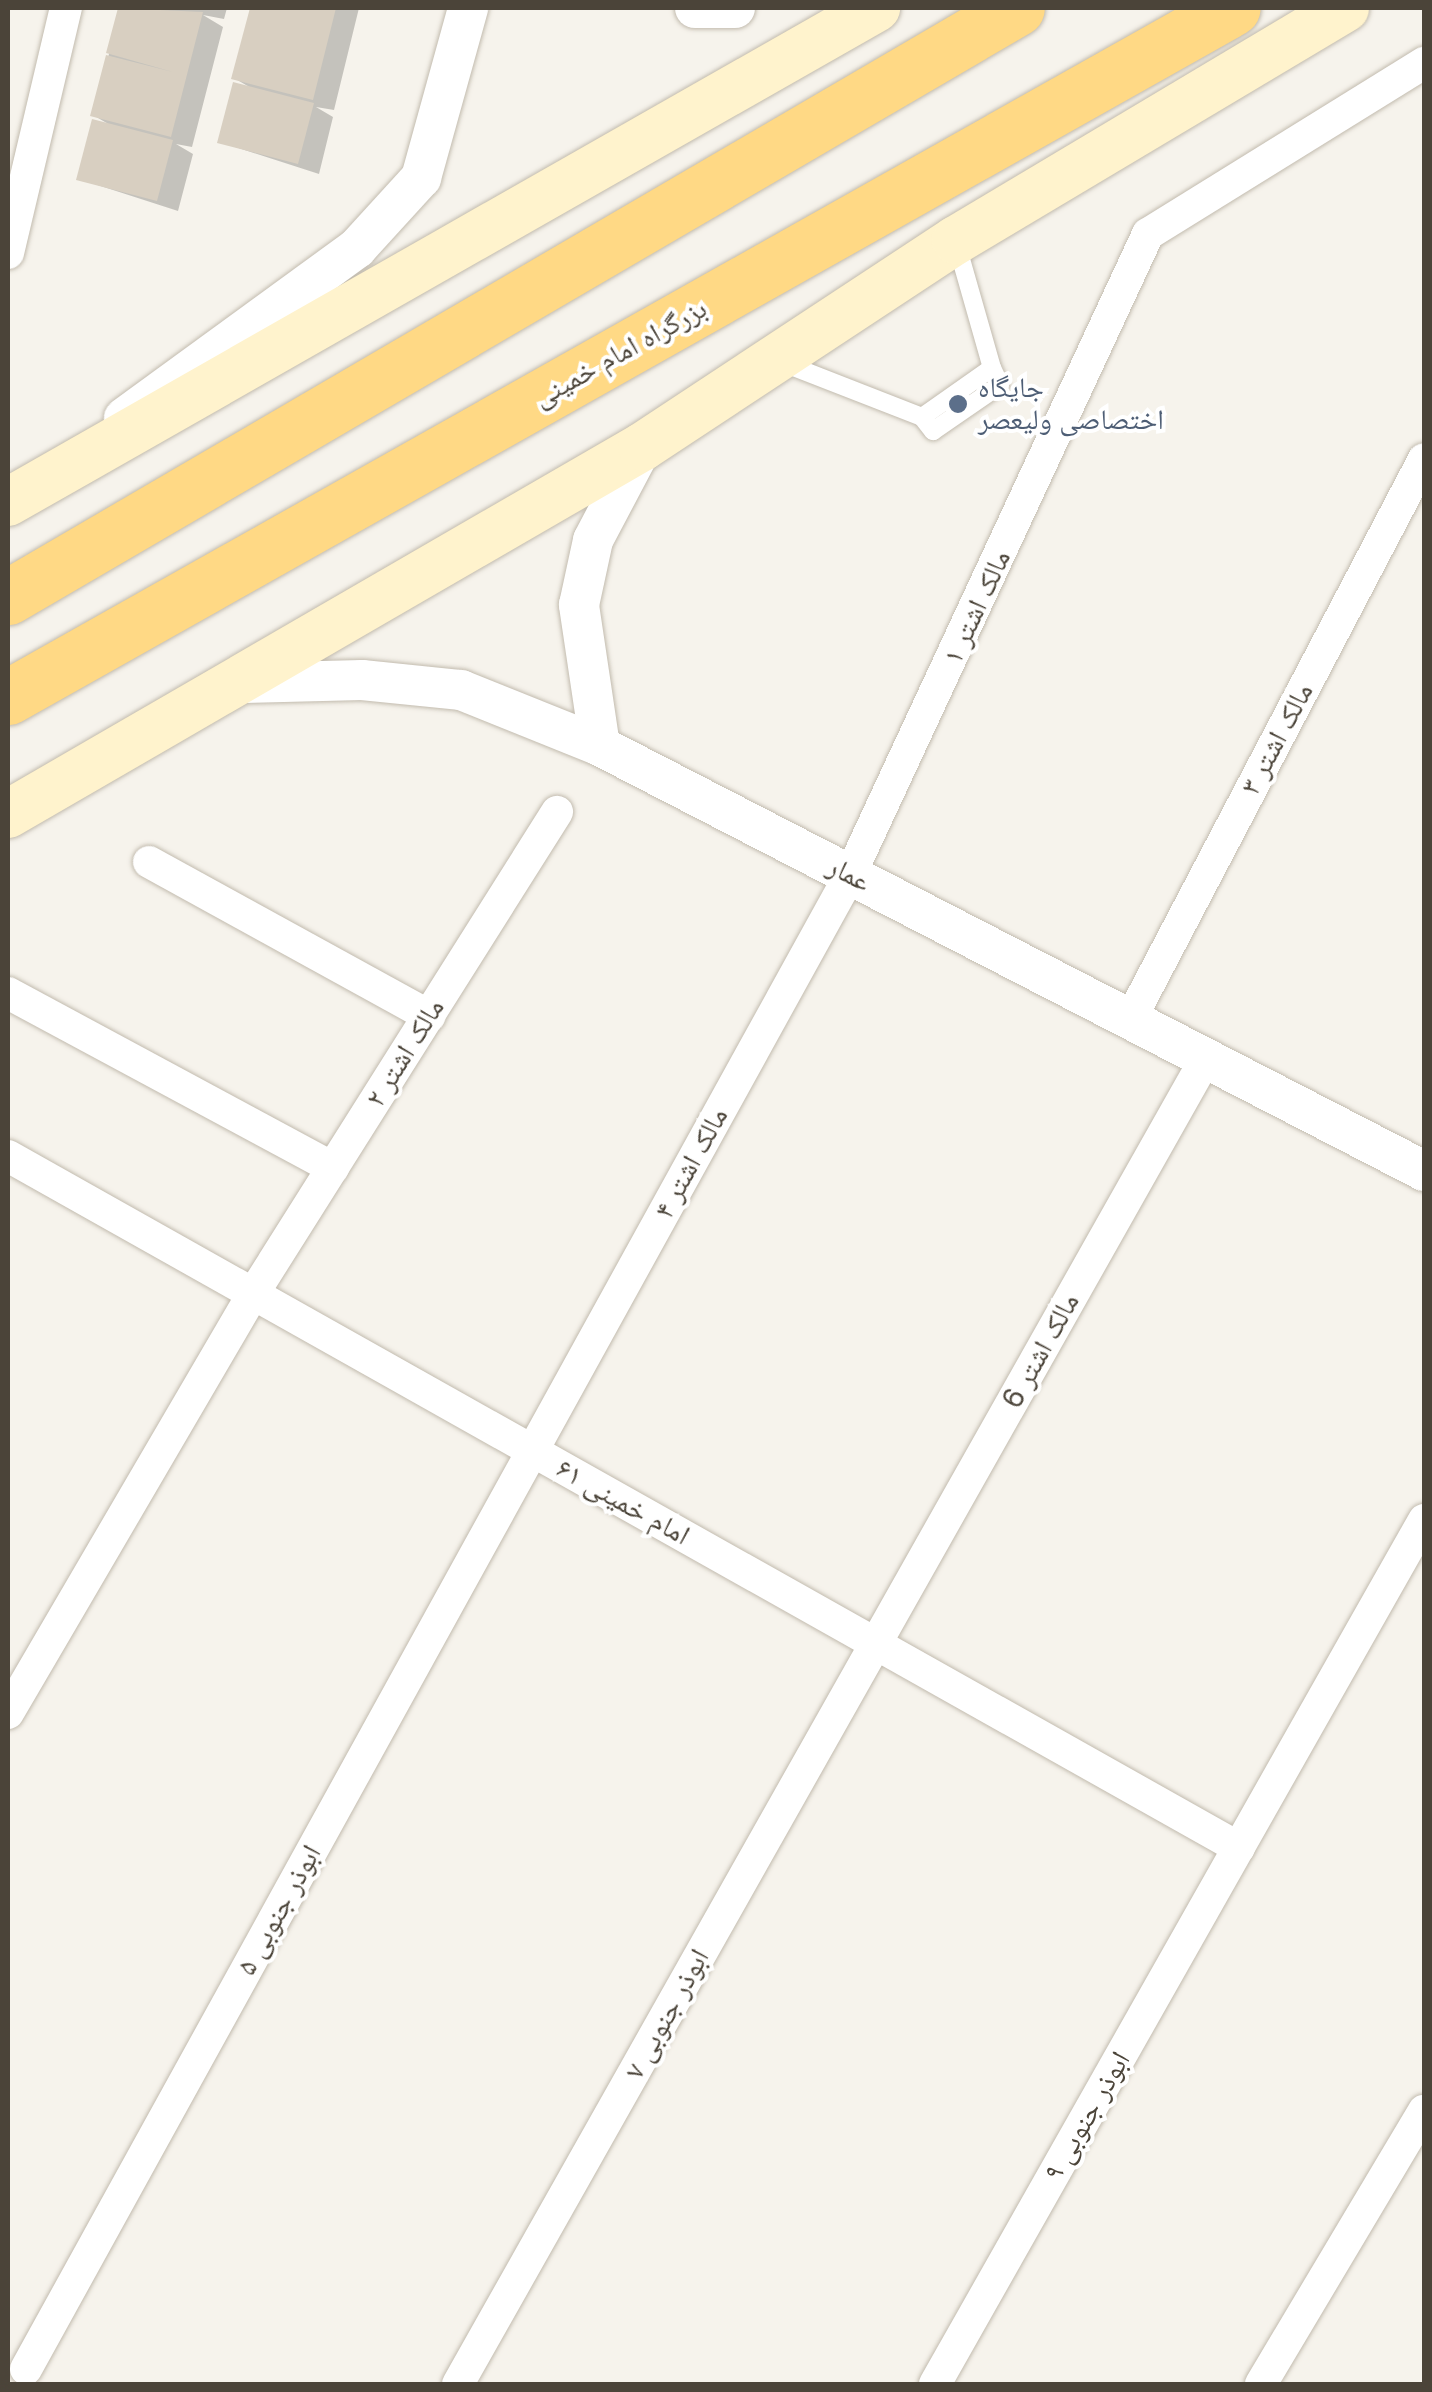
<!DOCTYPE html>
<html>
<head>
<meta charset="utf-8">
<style>
  body { margin:0 }
  #map { position:relative; width:1432px; height:2392px; overflow:hidden; background:#f6f3ec; font-family:Poppins,"Noto Naskh Arabic",sans-serif }
  div>[style] { position:absolute }
  .shadow>* { inset:0; background:#0003 }
  .building>* { inset:0; background:#d8cfc1 }
  .roads { filter:drop-shadow(0 0 2px #c2bbae) drop-shadow(0 0 2px #c2bbae) }
  .service>* { height:18px; margin:-9px; padding:0 9px; transform-origin:9px; border-radius:9px; background:#fff }
  .minor>* { height:32px; margin:-16px; padding:0 16px; transform-origin:16px; border-radius:16px; background:#fff }
  .tertiary>* { height:40px; margin:-20px; padding:0 20px; transform-origin:20px; border-radius:20px; background:#fff }
  .secondary>* { height:48px; margin:-24px; padding:0 24px; transform-origin:24px; border-radius:24px; background:#fff3cd }
  .trunk>* { height:55px; margin:-27.5px; padding:0 27.5px; transform-origin:27.5px; border-radius:27.5px; background:#ffd985 }
  .dots>* { width:28px; height:28px; translate:-50% -50%; box-sizing:border-box; border:5px solid #fff; border-radius:50% }
  span { translate:-50% -50%; white-space:nowrap; text-align:center; line-height:1.15; -webkit-text-stroke:8px #fff; paint-order:stroke }
  .street-label { font-size:28px; color:#4b4439 }
  .service-label { font-size:28px; color:#4e5e75 }
  .left { translate:0 -50%; text-align:left }
  .frame { position:absolute; inset:0; border:10px solid #4b4439; pointer-events:none }
</style>
</head>
<body>
<div id="map">
  <div class="shadow">
    <div style="clip-path:polygon(121px 8px,227px 8px,224px 19px,203px 15px,223px 27px,192px 147px,176px 144px,193px 154px,178px 211px,79px 179px,110px 125px,93px 115px)"></div>
    <div style="clip-path:polygon(252px 8px,359px 8px,334px 110px,316px 107px,333px 117px,319px 174px,220px 142px,251px 88px,234px 78px)"></div>
  </div>
  <div class="building">
    <div style="clip-path:polygon(118px 8px,203px 12px,171px 137px,90px 116px,106px 55px,173px 72px,106px 53px)"></div>
    <div style="clip-path:polygon(250px 8px,336px 8px,313px 100px,231px 79px)"></div>
    <div style="clip-path:polygon(233px 82px,314px 103px,298px 164px,217px 143px)"></div>
    <div style="clip-path:polygon(92px 119px,173px 140px,157px 201px,76px 180px)"></div>
  </div>
  <div class="roads">
    <div class="service">
      <div style="left:781px;top:362px;width:151px;rotate:21.3deg"></div>
      <div style="left:922px;top:417px;width:85px;rotate:-35deg"></div>
      <div style="left:992px;top:368px;width:128px;rotate:-105.9deg"></div>
      <div style="left:922px;top:417px;width:18px;rotate:52deg"></div>
      <div style="left:933px;top:431px;width:81px;rotate:-34.5deg"></div>
      <div style="left:1000px;top:385px;width:19px;rotate:-115deg"></div>
    </div>
    <div class="minor">
      <div style="left:8px;top:253px;width:252px;rotate:-76.7deg"></div>
      <div style="left:149px;top:862px;width:320px;rotate:28.8deg"></div>
      <div style="left:8px;top:993px;width:369px;rotate:28.3deg"></div>
      <div style="left:1130px;top:1020px;width:633px;rotate:-62.34deg"></div>
      <div style="left:8px;top:1156px;width:1412px;rotate:29.34deg"></div>
      <div style="left:8px;top:1713px;width:485px;rotate:-59.7deg"></div>
      <div style="left:253px;top:1294px;width:570px;rotate:-57.76deg"></div>
      <div style="left:26px;top:2369px;width:1706px;rotate:-61.12deg"></div>
      <div style="left:850px;top:875px;width:707px;rotate:-65.07deg"></div>
      <div style="left:1148px;top:234px;width:325px;rotate:-31.8deg"></div>
      <div style="left:458px;top:2384px;width:1522px;rotate:-60.57deg"></div>
      <div style="left:935px;top:2384px;width:993px;rotate:-60.49deg"></div>
      <div style="left:1261px;top:2384px;width:318px;rotate:-59.2deg"></div>
    </div>
    <div class="tertiary">
      <div style="left:695px;top:8px;width:40px"></div>
      <div style="left:124px;top:418px;width:288px;rotate:-36.1deg"></div>
      <div style="left:357px;top:248px;width:95px;rotate:-47.6deg"></div>
      <div style="left:421px;top:178px;width:176px;rotate:-74.5deg"></div>
      <div style="left:244px;top:683px;width:118px;rotate:-1.5deg"></div>
      <div style="left:362px;top:680px;width:100px;rotate:5.8deg"></div>
      <div style="left:461px;top:690px;width:150px;rotate:21.9deg"></div>
      <div style="left:600px;top:746px;width:927px;rotate:27.28deg"></div>
      <div style="left:600px;top:746px;width:143px;rotate:-98.5deg"></div>
      <div style="left:579px;top:605px;width:66px;rotate:-77.8deg"></div>
      <div style="left:593px;top:540px;width:105px;rotate:-62.2deg"></div>
    </div>
    <div class="secondary">
      <div style="left:8px;top:502px;width:999px;rotate:-29.65deg"></div>
      <div style="left:8px;top:814px;width:733px;rotate:-30.07deg"></div>
      <div style="left:642px;top:447px;width:376px;rotate:-33.4deg"></div>
      <div style="left:956px;top:240px;width:453px;rotate:-30.8deg"></div>
    </div>
    <div class="trunk">
      <div style="left:8px;top:597px;width:1168px;rotate:-30.27deg"></div>
      <div style="left:8px;top:697px;width:1405px;rotate:-29.36deg"></div>
    </div>
  </div>
  <div class="dots">
    <div style="left:958px;top:404px;background:#5c6f8a"></div>
  </div>
  <div class="street-label">
    <span style="left:620px;top:353px;rotate:-29deg">بزرگراه امام خمینی</span>
    <span style="left:977px;top:607px;rotate:-65deg">مالک اشتر ۱</span>
    <span style="left:1277px;top:739px;rotate:-62deg">مالک اشتر ۳</span>
    <span style="left:849px;top:874px;rotate:27deg">عمار</span>
    <span style="left:405px;top:1053px;rotate:-58deg">مالک اشتر ۲</span>
    <span style="left:691px;top:1163px;rotate:-61deg">مالک اشتر ۴</span>
    <span style="left:1041px;top:1351px;rotate:-61deg">مالک اشتر 6</span>
    <span style="left:623px;top:1502px;rotate:29deg">امام خمینی ۶۱</span>
    <span style="left:279px;top:1910px;rotate:-61deg">ابوذر جنوبی ۵</span>
    <span style="left:667px;top:2014px;rotate:-61deg">ابوذر جنوبی ۷</span>
    <span style="left:1087px;top:2116px;rotate:-60deg">ابوذر جنوبی ۹</span>
  </div>
  <div class="service-label">
    <span class="left" style="left:978px;top:404px">جایگاه<br>اختصاصی ولیعصر</span>
  </div>
  <div class="frame"></div>
</div>
</body>
</html>
